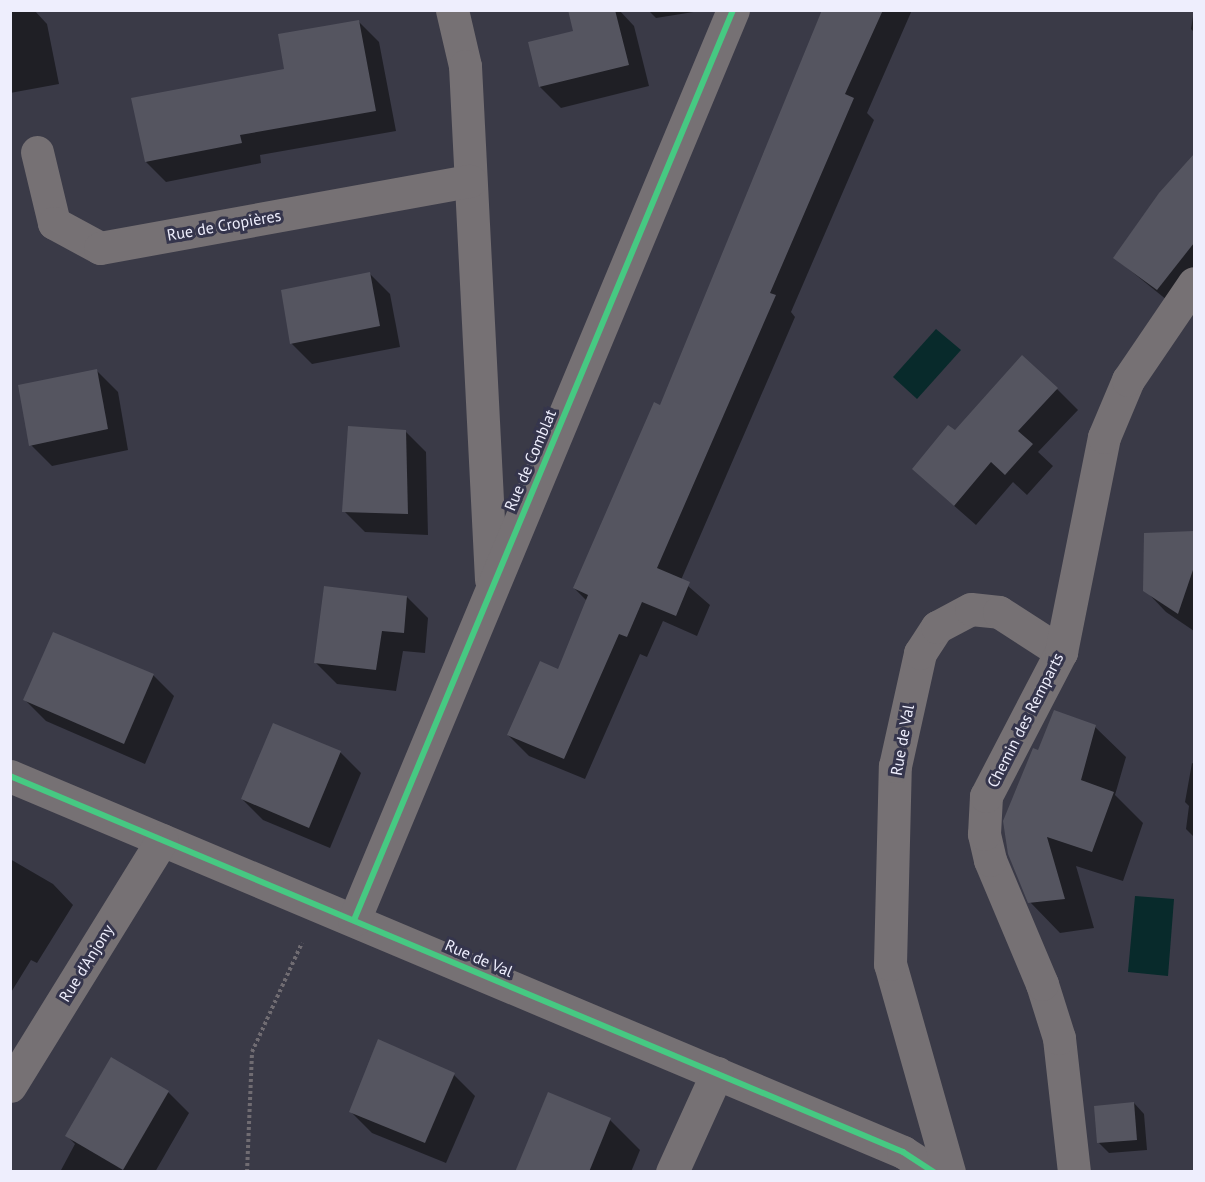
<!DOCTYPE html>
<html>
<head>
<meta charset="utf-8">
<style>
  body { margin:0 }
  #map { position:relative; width:1205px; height:1182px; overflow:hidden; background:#3a3a47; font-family:"PT Sans",sans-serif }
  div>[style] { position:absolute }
  .water>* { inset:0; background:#082a2b }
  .shadow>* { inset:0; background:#0007 }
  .building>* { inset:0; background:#555560 }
  .path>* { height:4px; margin-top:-2px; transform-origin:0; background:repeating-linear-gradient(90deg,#706c72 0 3px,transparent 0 6px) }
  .minor>* { height:33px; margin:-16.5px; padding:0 16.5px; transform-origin:16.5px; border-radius:16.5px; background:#767174 }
  .cycleway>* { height:6px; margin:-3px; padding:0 3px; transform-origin:3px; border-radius:3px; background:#46c982 }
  span { translate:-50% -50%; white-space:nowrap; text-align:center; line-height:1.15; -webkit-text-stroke:6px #35354c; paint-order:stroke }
  .street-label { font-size:16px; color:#eeeefd }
  .frame { position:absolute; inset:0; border:12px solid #eeeefd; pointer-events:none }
</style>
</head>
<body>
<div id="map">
  <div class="water">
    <div style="clip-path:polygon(936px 329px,961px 350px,917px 399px,893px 377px)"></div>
    <div style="clip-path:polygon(1135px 896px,1174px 899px,1168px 976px,1128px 972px)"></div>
  </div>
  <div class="shadow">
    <div style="clip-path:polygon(10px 10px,34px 10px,47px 24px,59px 84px,10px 93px)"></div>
    <div style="clip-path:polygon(590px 10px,619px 10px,634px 26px,649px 86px,561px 108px,540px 87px,529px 43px,575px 33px)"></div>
    <div style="clip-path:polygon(648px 10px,706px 10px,656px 18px)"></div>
    <div style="clip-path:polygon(824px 10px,912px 10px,867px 113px,874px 120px,791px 312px,795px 317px,681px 580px,710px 605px,697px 636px,663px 621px,647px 657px,640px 654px,585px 779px,529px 756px,508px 735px,559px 671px,587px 601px,574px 588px,661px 407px)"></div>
    <div style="clip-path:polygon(1194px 10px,1194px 32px,1191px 29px)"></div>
    <div style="clip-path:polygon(359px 22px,379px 42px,396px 131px,260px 155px,261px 163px,166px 182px,146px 162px)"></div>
    <div style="clip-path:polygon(1179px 174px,1194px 186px,1194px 290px,1178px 309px,1115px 258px)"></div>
    <div style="clip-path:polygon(369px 273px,390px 294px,400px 347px,312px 364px,291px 343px)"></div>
    <div style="clip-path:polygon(97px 371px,118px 392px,128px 450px,52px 466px,31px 445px)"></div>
    <div style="clip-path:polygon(1057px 389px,1078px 410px,1038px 452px,1053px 466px,1027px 495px,1013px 482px,976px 525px,935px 489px,955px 432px)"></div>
    <div style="clip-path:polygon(405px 431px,426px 452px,428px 535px,365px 532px,344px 511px)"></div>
    <div style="clip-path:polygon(1193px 532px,1194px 534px,1194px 631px,1166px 612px,1145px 590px)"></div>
    <div style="clip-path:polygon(407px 597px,428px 618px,425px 653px,403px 651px,396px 691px,337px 684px,316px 663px)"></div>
    <div style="clip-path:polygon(153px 675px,174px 696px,145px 764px,46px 721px,25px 700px)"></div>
    <div style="clip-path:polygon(1095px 727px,1126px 757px,1115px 795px,1143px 823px,1123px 881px,1076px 866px,1094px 928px,1060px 933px,1030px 902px,1039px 752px)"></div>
    <div style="clip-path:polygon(340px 752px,361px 773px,330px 848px,263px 820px,242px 799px)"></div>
    <div style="clip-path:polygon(1192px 763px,1194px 764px,1194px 837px,1186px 829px,1189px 806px,1185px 802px)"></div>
    <div style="clip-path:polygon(10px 859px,53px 884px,73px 905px,37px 963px,31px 960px,10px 994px)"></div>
    <div style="clip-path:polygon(454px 1075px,475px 1096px,446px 1163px,372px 1133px,351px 1112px)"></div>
    <div style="clip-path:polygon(168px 1092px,189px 1113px,155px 1172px,60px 1172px,75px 1144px,67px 1136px)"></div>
    <div style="clip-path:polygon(1134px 1103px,1144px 1114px,1147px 1150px,1109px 1153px,1099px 1143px)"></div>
    <div style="clip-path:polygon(610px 1120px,640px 1150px,631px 1172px,517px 1172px)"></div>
  </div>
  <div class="building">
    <div style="clip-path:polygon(568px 10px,615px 10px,629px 65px,539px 87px,528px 42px,573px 31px)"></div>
    <div style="clip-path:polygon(822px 10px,883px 10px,845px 94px,854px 98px,770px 293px,776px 295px,657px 568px,690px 582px,676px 616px,642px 602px,627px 637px,619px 634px,564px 759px,507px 735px,540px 661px,558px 669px,588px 595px,573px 588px,654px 402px,660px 405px)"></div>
    <div style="clip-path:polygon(359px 20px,376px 111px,240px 135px,242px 143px,145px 162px,131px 98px,284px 69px,278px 34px)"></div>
    <div style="clip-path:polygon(1194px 154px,1194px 243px,1157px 290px,1113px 258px,1159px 193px)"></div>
    <div style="clip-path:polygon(370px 272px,380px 326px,290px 344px,281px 290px)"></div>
    <div style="clip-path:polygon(1022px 355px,1058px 388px,1018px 431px,1033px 444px,1005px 475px,991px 462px,954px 506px,912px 469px,948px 425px,955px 430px)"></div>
    <div style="clip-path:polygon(97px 369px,108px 429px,29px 446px,18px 385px)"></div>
    <div style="clip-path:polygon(348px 426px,406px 430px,408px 514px,342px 512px)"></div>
    <div style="clip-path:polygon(1194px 531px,1194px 567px,1178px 614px,1143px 591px,1144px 533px)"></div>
    <div style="clip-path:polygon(324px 586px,407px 596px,404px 633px,382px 631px,376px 670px,314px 663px)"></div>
    <div style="clip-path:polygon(53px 632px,154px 674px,124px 744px,23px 700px)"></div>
    <div style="clip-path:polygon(1054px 710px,1096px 725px,1081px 780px,1114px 792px,1092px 852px,1047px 837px,1065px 899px,1028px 903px,1008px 854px,1003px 821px,1033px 748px,1038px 750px)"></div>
    <div style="clip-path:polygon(273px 723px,341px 751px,309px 828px,241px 799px)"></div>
    <div style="clip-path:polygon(378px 1039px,455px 1073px,425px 1143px,349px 1112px)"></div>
    <div style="clip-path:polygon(111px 1057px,169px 1091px,123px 1170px,65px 1136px)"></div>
    <div style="clip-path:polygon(548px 1092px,611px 1118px,589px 1172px,515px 1172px)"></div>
    <div style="clip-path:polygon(1134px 1102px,1137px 1140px,1097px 1143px,1094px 1106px)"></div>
  </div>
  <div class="path">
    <div style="left:247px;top:1172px;width:120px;rotate:-87.6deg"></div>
    <div style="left:252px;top:1052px;width:120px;rotate:-65.4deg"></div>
  </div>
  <div class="minor">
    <div style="left:452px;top:10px;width:57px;rotate:76.9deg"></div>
    <div style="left:465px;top:66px;width:514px;rotate:87.1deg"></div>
    <div style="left:37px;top:152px;width:73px;rotate:76.5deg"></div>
    <div style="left:54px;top:223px;width:52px;rotate:28.5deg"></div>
    <div style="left:100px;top:248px;width:376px;rotate:-10.3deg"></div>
    <div style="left:10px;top:776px;width:969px;rotate:22.83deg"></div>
    <div style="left:903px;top:1152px;width:37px;rotate:33deg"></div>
    <div style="left:354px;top:920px;width:986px;rotate:-67.39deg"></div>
    <div style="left:10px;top:1086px;width:289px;rotate:-58.3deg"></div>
    <div style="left:672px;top:1172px;width:109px;rotate:-65.6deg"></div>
    <div style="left:949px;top:1172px;width:216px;rotate:-105.8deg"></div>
    <div style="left:890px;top:964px;width:198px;rotate:-88.6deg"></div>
    <div style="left:895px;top:766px;width:116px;rotate:-77.5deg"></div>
    <div style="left:920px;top:653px;width:31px;rotate:-57deg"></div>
    <div style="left:937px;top:627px;width:38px;rotate:-28deg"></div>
    <div style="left:971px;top:609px;width:28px;rotate:6deg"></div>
    <div style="left:999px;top:612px;width:74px;rotate:32.8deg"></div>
    <div style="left:1074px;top:1172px;width:135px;rotate:-96.4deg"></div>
    <div style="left:1059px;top:1038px;width:57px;rotate:-107.5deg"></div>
    <div style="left:1042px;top:984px;width:134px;rotate:-112.8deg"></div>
    <div style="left:990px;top:860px;width:27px;rotate:-103deg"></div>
    <div style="left:984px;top:834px;width:38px;rotate:-87deg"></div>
    <div style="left:986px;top:796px;width:162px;rotate:-62.5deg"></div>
    <div style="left:1061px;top:652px;width:219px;rotate:-78.7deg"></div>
    <div style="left:1104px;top:437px;width:62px;rotate:-67.2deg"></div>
    <div style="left:1128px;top:380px;width:117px;rotate:-55.8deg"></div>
  </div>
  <div class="cycleway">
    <div style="left:10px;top:776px;width:969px;rotate:22.83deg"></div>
    <div style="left:903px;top:1152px;width:37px;rotate:33deg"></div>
    <div style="left:354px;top:920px;width:986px;rotate:-67.39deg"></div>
  </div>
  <div class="street-label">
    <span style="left:224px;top:225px;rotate:-10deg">Rue de Cropières</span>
    <span style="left:530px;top:460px;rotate:-67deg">Rue de Comblat</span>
    <span style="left:1025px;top:720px;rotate:-63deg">Chemin des Remparts</span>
    <span style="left:902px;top:740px;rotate:-80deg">Rue de Val</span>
    <span style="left:479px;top:958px;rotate:23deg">Rue de Val</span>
    <span style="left:86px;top:963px;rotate:-58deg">Rue d'Anjony</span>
  </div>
  <div class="frame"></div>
</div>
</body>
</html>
